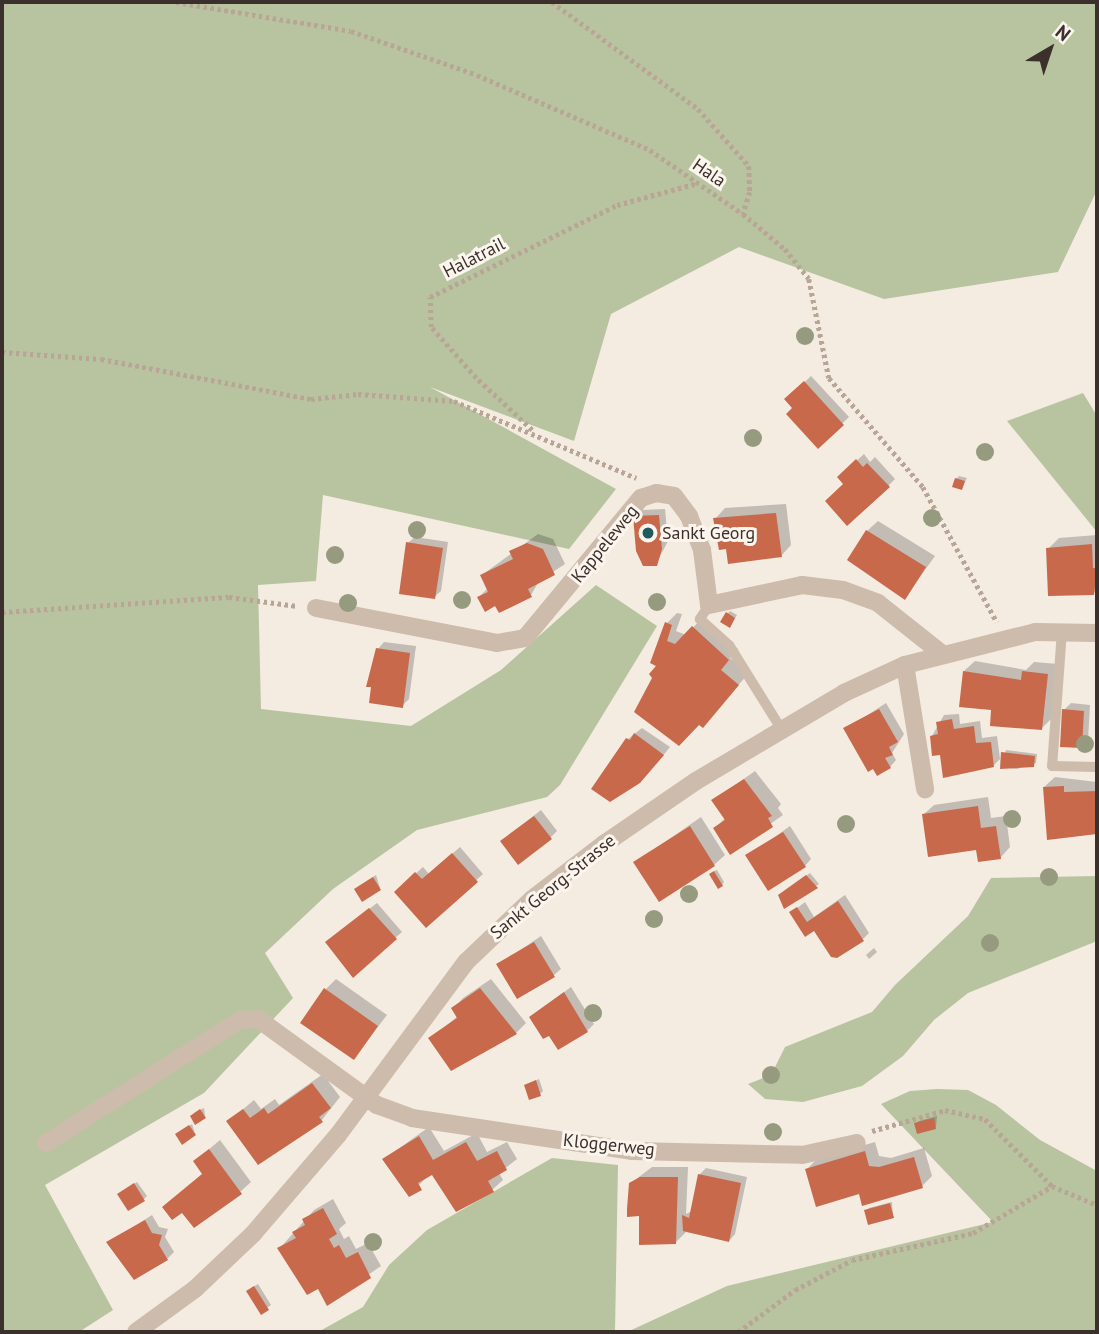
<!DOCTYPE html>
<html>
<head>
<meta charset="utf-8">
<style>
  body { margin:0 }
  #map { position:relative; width:1099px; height:1334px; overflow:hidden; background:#f4ebe1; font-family:"PT Sans",sans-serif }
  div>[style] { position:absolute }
  .green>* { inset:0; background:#b8c4a0 }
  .shadow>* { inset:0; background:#0003 }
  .building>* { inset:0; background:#c8694b }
  .path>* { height:4.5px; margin-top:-2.25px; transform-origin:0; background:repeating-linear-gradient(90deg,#b9a596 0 3.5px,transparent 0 7px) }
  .service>* { height:10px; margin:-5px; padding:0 5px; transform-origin:5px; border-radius:5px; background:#cdbbac }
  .minor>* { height:18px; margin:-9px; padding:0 9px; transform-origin:9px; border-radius:9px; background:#cdbbac }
  .tertiary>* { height:18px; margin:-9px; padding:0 9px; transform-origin:9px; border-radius:9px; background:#cdbbac }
  .trees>* { width:18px; height:18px; margin:-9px; border-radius:50%; background:#969b7f }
  .dots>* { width:19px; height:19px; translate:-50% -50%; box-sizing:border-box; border:4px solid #fbf5ee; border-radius:50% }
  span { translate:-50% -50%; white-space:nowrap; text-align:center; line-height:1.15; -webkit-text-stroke:6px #fbf5ee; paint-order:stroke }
  .street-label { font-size:18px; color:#3b302b }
  .poi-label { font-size:18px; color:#3b302b }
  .left { translate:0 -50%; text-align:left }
  .frame { position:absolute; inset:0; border:4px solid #3b302b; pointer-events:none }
  .north { position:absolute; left:1015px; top:14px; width:70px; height:70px; -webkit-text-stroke:5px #fbf5ee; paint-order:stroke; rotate:39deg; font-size:19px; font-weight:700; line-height:28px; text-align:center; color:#3b302b }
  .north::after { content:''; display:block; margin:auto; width:24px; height:32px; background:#3b302b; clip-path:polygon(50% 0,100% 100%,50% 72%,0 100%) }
</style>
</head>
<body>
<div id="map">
  <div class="green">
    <div style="clip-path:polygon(2px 2px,1097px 2px,1097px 190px,1058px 272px,884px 299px,739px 247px,611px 314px,574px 441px,430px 387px,616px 489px,569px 549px,323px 495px,316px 581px,258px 585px,261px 709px,411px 726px,501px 670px,596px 585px,657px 626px,560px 785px,547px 797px,417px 830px,333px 889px,265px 953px,293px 998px,204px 1093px,45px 1185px,113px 1310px,79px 1332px,2px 1332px)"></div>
    <div style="clip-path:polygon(1083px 393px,1097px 416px,1097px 532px,1007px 421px)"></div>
    <div style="clip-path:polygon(1097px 876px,1097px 941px,968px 993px,934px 1020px,903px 1056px,862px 1086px,803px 1102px,765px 1099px,748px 1084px,771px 1075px,785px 1047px,872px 1012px,895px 985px,968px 916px,991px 878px)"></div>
    <div style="clip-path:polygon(937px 1089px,968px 1090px,996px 1105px,1040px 1140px,1097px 1171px,1097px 1332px,627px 1332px,727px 1286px,993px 1222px,881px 1104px,910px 1091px)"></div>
    <div style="clip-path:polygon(552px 1158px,618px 1165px,615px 1332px,318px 1332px,363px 1307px,389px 1265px,427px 1230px)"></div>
  </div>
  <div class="shadow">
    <div style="clip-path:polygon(811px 376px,849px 417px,818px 447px,787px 399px)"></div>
    <div style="clip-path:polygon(864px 454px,870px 462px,875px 457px,895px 479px,888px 486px,845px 484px,839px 477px)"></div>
    <div style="clip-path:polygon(959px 476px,967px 478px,962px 488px,956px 479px)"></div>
    <div style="clip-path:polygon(786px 504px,791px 545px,781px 556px,727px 547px,715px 519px,725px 508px)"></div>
    <div style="clip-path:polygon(665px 509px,668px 541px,656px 564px,635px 517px,642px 510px)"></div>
    <div style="clip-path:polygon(878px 521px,935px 556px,905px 598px,867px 531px)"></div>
    <div style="clip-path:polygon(538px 534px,553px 539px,565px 564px,539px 581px,531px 595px,496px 604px,479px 597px,488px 588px,482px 575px)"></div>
    <div style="clip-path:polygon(1097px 535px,1097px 589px,1094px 593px,1048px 549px,1059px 538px)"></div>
    <div style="clip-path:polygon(415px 537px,448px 542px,441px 591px,434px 597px,408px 543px)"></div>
    <div style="clip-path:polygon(730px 611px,737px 615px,732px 623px,727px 614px)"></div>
    <div style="clip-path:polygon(677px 613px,682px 614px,676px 631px,686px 635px,703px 617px,738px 649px,730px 658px,748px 674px,703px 726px,659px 665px,667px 623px)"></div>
    <div style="clip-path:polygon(384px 642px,416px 646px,409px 699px,402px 706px,373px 686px,378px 649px)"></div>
    <div style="clip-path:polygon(975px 661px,1026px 670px,1034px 662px,1058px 664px,1052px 718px,1042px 728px,993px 709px,964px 671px)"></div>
    <div style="clip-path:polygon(886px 703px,904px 734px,892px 753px,896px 760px,890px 767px,874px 767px,846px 729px)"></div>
    <div style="clip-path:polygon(1071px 703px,1090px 705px,1088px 740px,1081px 747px,1064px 710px)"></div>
    <div style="clip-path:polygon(959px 714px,960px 724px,980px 721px,982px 738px,997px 736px,1000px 759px,993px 766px,942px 753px,932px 736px,944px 715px)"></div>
    <div style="clip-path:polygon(642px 728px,670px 747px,657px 763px,628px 739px)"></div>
    <div style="clip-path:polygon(1006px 750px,1037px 754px,1036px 763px,1017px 769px,1001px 767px)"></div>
    <div style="clip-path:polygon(755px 771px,781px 804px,778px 808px,783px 815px,730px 852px,715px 828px,725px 818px,714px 800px)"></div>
    <div style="clip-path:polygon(1055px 777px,1097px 782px,1097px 832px,1071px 832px,1044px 787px)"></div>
    <div style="clip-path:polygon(988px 797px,991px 818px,1006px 816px,1010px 847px,1000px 858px,923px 815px,934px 805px)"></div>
    <div style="clip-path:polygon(541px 810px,557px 831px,550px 838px,509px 835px)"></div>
    <div style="clip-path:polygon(701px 817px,725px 855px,714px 865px,636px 862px)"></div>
    <div style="clip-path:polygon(790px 826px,811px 859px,805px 866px,748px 856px)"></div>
    <div style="clip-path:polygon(460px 847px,483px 874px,426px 926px,403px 885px,423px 867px,429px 874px)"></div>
    <div style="clip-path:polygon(717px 870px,724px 882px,722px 885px,714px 871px)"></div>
    <div style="clip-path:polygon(810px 873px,819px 884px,785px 907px,780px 895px)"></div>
    <div style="clip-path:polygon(376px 875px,380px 888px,359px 886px)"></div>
    <div style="clip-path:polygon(845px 895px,869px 933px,863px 939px,815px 928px,792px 912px,805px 902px,814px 917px)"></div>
    <div style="clip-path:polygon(377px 903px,402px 932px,395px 938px,334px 936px)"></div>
    <div style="clip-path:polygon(541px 936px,561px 969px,554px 975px,498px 965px)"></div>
    <div style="clip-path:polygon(874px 948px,877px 952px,869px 959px,866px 955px)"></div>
    <div style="clip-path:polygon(336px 979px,387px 1015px,354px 1058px,326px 989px)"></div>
    <div style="clip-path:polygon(491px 979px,526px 1023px,516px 1033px,430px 1039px,458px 1016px,453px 1009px,463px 998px)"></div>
    <div style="clip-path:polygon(571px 987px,594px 1024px,587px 1031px,538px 1011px)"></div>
    <div style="clip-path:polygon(323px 1074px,340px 1097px,321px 1121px,228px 1122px,254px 1100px,261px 1109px,275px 1099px,279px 1105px)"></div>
    <div style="clip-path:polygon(539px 1079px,543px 1091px,540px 1094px,526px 1085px)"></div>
    <div style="clip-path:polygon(204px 1108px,205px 1117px,194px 1113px)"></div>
    <div style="clip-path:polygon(937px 1116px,936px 1127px,916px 1124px,919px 1121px)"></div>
    <div style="clip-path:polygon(192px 1124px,195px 1134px,180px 1132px)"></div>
    <div style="clip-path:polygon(429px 1127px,444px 1151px,477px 1133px,487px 1152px,507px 1142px,517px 1159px,499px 1173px,503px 1180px,492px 1190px,432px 1172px,409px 1195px,384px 1159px)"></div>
    <div style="clip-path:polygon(220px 1140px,251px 1182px,240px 1192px,204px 1173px,195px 1161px)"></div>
    <div style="clip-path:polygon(875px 1142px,879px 1156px,891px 1158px,924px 1148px,932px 1176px,922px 1186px,807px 1169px,817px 1159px)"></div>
    <div style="clip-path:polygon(652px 1167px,688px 1167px,686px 1214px,692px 1211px,699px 1175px,706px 1168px,747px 1177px,735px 1234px,729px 1241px,686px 1232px,675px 1243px,640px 1215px,631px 1183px)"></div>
    <div style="clip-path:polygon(137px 1182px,147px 1196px,144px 1199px,122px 1192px)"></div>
    <div style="clip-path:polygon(333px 1199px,346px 1223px,339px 1229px,344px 1239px,349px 1236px,356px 1249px,368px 1243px,381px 1266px,327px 1303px,318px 1287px,280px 1248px,314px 1210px)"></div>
    <div style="clip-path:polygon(892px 1202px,893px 1217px,866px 1211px,869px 1208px)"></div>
    <div style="clip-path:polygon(152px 1215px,159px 1227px,168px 1229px,165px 1237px,174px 1252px,167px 1259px,108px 1243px)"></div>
    <div style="clip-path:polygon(258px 1284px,271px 1305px,261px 1312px,251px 1288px)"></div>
  </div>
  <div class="building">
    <div style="clip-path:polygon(804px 381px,844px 425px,818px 449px,786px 414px,792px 408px,784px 399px)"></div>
    <div style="clip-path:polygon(856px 459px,863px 467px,867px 463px,890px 487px,847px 526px,825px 501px,843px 484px,837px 477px)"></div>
    <div style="clip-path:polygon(955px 478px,965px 481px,962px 490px,952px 487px)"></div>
    <div style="clip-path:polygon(776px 513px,782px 557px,728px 564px,726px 549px,719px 550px,713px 518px)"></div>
    <div style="clip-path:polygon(659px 515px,662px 549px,657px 566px,643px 566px,636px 551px,633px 516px)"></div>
    <div style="clip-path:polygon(866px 530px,926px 567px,905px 600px,847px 560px)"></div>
    <div style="clip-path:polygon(406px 542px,443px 548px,435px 599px,399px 594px)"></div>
    <div style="clip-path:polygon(527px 543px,543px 549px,555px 575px,528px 589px,532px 597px,499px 613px,495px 606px,485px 612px,477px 597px,488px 592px,480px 575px,513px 559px,509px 551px)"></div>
    <div style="clip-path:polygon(1092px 544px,1093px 568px,1097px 568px,1094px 595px,1048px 596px,1046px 548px)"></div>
    <div style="clip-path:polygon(726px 612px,735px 618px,730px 628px,720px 622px)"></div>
    <div style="clip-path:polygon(665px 622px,672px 625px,667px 641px,675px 644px,692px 626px,729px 660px,721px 670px,739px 685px,703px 728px,699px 725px,679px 746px,634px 712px,652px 678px,649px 674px,656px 666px,650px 663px)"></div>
    <div style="clip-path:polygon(376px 648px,410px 653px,403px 708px,369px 703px,371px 687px,366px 687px)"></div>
    <div style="clip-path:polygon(963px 671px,1021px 680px,1022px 671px,1048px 674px,1042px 730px,990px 726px,991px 710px,959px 707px)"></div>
    <div style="clip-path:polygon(879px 709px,898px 742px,889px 747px,893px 755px,885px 758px,891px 768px,877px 776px,873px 769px,868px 772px,843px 728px)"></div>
    <div style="clip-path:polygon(1062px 709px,1084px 711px,1082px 748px,1060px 747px)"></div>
    <div style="clip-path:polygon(952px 719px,954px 729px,974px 726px,976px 743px,991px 742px,994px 767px,943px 778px,940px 755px,932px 756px,930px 736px,938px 734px,936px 722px)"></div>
    <div style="clip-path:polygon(634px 733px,664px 755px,640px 783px,610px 802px,591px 789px,626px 738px,630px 740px)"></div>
    <div style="clip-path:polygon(1001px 752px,1035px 756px,1034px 767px,1000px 769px)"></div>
    <div style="clip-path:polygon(744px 779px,772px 816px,768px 818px,773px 827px,730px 855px,713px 828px,725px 820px,711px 800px)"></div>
    <div style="clip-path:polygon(1064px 786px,1064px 792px,1097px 791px,1097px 834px,1047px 840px,1043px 787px)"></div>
    <div style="clip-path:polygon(978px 806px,981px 828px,996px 826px,1001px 859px,978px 862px,976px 850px,928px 857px,922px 814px)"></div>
    <div style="clip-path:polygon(534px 816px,552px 839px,518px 865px,500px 841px)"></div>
    <div style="clip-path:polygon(690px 826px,715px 866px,659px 902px,633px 862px)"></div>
    <div style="clip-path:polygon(783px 832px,806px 867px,768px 891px,745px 855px)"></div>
    <div style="clip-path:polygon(452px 853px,478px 882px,426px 928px,394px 892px,415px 872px,422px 879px)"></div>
    <div style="clip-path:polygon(714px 871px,723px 886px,718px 889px,709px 874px)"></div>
    <div style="clip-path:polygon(806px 875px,818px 888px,784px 909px,778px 895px)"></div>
    <div style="clip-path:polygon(373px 877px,381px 890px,362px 902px,354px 889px)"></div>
    <div style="clip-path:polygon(838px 901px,864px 941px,837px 958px,831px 957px,814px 931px,805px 937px,789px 912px,797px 907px,807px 922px)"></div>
    <div style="clip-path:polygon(369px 908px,397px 939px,353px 978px,325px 942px)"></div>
    <div style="clip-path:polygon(534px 942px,555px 977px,517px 999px,496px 964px)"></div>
    <div style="clip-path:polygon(324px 988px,378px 1026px,354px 1060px,300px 1023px)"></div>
    <div style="clip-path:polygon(480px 988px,517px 1034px,451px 1071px,428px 1038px,457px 1018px,451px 1008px)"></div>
    <div style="clip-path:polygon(564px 992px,588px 1032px,558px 1050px,549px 1036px,543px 1039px,529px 1017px)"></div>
    <div style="clip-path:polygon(536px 1080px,541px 1096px,529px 1100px,524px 1085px)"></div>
    <div style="clip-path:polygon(312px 1083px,331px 1108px,319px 1117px,323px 1122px,258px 1165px,226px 1121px,243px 1109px,250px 1118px,264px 1108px,268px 1114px)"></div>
    <div style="clip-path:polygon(200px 1109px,206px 1118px,195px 1125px,190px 1116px)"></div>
    <div style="clip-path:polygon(934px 1118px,936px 1129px,917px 1134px,914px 1123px)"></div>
    <div style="clip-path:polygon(189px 1125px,196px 1135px,182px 1145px,175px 1134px)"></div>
    <div style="clip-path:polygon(419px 1136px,433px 1160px,466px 1142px,477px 1161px,497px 1151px,507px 1170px,488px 1181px,494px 1192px,456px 1212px,432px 1175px,418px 1183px,422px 1190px,409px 1197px,382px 1159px)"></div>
    <div style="clip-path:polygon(209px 1149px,242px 1194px,194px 1228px,182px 1213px,172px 1220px,162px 1207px,202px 1174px,193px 1161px)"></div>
    <div style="clip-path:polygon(865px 1151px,869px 1166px,879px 1167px,914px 1157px,923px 1188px,862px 1206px,859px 1194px,816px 1207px,805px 1169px)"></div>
    <div style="clip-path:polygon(698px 1174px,741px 1183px,729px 1242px,683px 1231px,682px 1215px,689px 1218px)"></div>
    <div style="clip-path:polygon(640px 1177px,678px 1177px,676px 1244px,639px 1245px,639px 1216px,627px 1217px,627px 1209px,629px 1183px)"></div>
    <div style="clip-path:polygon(134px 1183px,145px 1201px,128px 1211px,117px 1194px)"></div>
    <div style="clip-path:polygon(890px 1203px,894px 1218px,868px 1225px,864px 1210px)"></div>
    <div style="clip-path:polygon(323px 1208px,337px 1234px,329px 1239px,334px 1248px,339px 1245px,346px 1258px,358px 1252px,371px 1278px,327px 1306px,318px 1289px,307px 1295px,277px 1248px,296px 1238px,292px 1232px,305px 1225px,302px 1219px)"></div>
    <div style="clip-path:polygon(145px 1220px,152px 1233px,162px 1235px,159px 1245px,168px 1260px,134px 1280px,106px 1242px)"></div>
    <div style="clip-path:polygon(254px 1286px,269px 1310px,261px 1315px,246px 1291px)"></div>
  </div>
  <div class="path">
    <div style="left:176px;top:2px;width:177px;rotate:9.4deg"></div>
    <div style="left:351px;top:31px;width:133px;rotate:19.2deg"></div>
    <div style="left:477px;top:75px;width:189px;rotate:23.4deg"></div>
    <div style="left:650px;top:150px;width:113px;rotate:34.5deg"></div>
    <div style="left:743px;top:214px;width:55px;rotate:39.8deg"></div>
    <div style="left:785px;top:249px;width:38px;rotate:51deg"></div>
    <div style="left:809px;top:279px;width:101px;rotate:78.6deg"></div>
    <div style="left:829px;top:378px;width:144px;rotate:49.2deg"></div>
    <div style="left:923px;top:487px;width:154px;rotate:61.3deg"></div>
    <div style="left:552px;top:2px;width:181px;rotate:36.2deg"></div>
    <div style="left:698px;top:109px;width:76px;rotate:48.2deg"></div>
    <div style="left:749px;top:166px;width:26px;rotate:88deg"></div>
    <div style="left:750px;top:192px;width:23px;rotate:108deg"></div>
    <div style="left:2px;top:352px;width:99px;rotate:4deg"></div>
    <div style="left:101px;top:359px;width:214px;rotate:10.8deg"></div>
    <div style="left:311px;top:399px;width:47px;rotate:-6.1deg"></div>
    <div style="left:358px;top:394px;width:96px;rotate:4.2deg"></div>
    <div style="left:454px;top:401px;width:198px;rotate:22.9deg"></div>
    <div style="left:532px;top:430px;width:76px;rotate:-137.1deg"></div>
    <div style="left:476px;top:378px;width:68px;rotate:-131.4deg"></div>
    <div style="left:431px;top:327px;width:30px;rotate:-92deg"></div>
    <div style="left:430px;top:297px;width:208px;rotate:-26.2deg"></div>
    <div style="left:617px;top:205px;width:84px;rotate:-15.2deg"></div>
    <div style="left:2px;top:612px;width:227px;rotate:-3.8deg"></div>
    <div style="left:229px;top:597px;width:69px;rotate:7.5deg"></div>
    <div style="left:872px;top:1131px;width:76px;rotate:-16deg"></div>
    <div style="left:945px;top:1110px;width:41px;rotate:12.7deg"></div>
    <div style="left:985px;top:1119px;width:95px;rotate:45deg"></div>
    <div style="left:1052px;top:1186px;width:49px;rotate:22.9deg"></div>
    <div style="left:738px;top:1332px;width:71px;rotate:-36.4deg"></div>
    <div style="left:795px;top:1290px;width:64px;rotate:-27.8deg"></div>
    <div style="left:852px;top:1260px;width:124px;rotate:-12.6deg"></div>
    <div style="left:973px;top:1233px;width:92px;rotate:-30.7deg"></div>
  </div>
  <div class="service">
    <div style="left:709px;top:605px;width:17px;rotate:123deg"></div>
    <div style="left:700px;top:619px;width:39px;rotate:42deg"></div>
    <div style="left:729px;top:645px;width:100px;rotate:58.1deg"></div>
    <div style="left:1062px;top:631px;width:135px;rotate:94.2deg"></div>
    <div style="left:1052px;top:766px;width:45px;rotate:1.3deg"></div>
  </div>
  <div class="minor">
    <div style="left:316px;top:608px;width:184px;rotate:10.9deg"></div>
    <div style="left:497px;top:643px;width:28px;rotate:-10deg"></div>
    <div style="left:525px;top:638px;width:182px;rotate:-50.4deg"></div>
    <div style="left:641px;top:498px;width:16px;rotate:-18deg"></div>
    <div style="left:656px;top:493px;width:18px;rotate:9deg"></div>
    <div style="left:674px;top:496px;width:25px;rotate:53deg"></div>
    <div style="left:689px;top:516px;width:36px;rotate:69deg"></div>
    <div style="left:702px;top:550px;width:55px;rotate:82.7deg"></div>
    <div style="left:709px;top:605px;width:95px;rotate:-12.1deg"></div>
    <div style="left:802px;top:585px;width:41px;rotate:7deg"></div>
    <div style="left:843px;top:590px;width:37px;rotate:20deg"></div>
    <div style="left:878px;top:603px;width:80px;rotate:38.4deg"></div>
    <div style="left:905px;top:665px;width:126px;rotate:80.8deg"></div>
    <div style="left:46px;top:1143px;width:230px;rotate:-32.4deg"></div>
    <div style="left:240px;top:1020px;width:18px;rotate:-3deg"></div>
    <div style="left:258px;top:1019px;width:147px;rotate:35.9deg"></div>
    <div style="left:377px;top:1105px;width:37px;rotate:20deg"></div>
    <div style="left:412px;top:1118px;width:222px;rotate:8.5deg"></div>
    <div style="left:632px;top:1151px;width:170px;rotate:1.3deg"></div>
    <div style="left:802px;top:1155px;width:56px;rotate:-12.3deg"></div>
  </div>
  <div class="tertiary">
    <div style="left:136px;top:1332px;width:73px;rotate:-36.1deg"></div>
    <div style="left:195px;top:1289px;width:80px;rotate:-43.5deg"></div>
    <div style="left:253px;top:1234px;width:130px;rotate:-49.4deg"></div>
    <div style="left:338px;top:1135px;width:215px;rotate:-53.5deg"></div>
    <div style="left:466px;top:962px;width:90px;rotate:-43.6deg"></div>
    <div style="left:531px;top:900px;width:92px;rotate:-37.5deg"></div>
    <div style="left:604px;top:844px;width:112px;rotate:-34.4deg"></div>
    <div style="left:696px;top:781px;width:172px;rotate:-30.7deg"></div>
    <div style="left:844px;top:693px;width:67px;rotate:-24.7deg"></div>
    <div style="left:905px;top:665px;width:134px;rotate:-14.2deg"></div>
    <div style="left:1035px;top:632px;width:62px;rotate:0.9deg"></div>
  </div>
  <div class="trees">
    <div style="left:805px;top:336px"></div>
    <div style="left:753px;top:438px"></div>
    <div style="left:985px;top:452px"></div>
    <div style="left:932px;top:518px"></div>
    <div style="left:417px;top:530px"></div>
    <div style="left:335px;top:555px"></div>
    <div style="left:462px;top:600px"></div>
    <div style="left:657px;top:602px"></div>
    <div style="left:348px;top:603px"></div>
    <div style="left:1085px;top:744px"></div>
    <div style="left:1012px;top:819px"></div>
    <div style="left:846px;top:824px"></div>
    <div style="left:1049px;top:877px"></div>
    <div style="left:689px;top:894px"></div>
    <div style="left:654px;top:919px"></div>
    <div style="left:990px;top:943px"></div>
    <div style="left:593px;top:1013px"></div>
    <div style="left:771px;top:1075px"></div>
    <div style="left:773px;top:1132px"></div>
    <div style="left:373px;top:1242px"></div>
  </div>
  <div class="dots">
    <div style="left:648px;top:533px;background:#1f5a5e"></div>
  </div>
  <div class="street-label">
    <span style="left:709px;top:173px;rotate:34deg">Hala</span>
    <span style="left:474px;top:258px;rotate:-27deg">Halatrail</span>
    <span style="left:605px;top:544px;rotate:-51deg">Kappeleweg</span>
    <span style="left:553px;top:887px;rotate:-39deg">Sankt Georg-Strasse</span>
    <span style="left:609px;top:1145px;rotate:6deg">Kloggerweg</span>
  </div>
  <div class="poi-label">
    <span class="left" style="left:662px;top:533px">Sankt Georg</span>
  </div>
  <div class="frame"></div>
  <div class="north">N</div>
</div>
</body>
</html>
